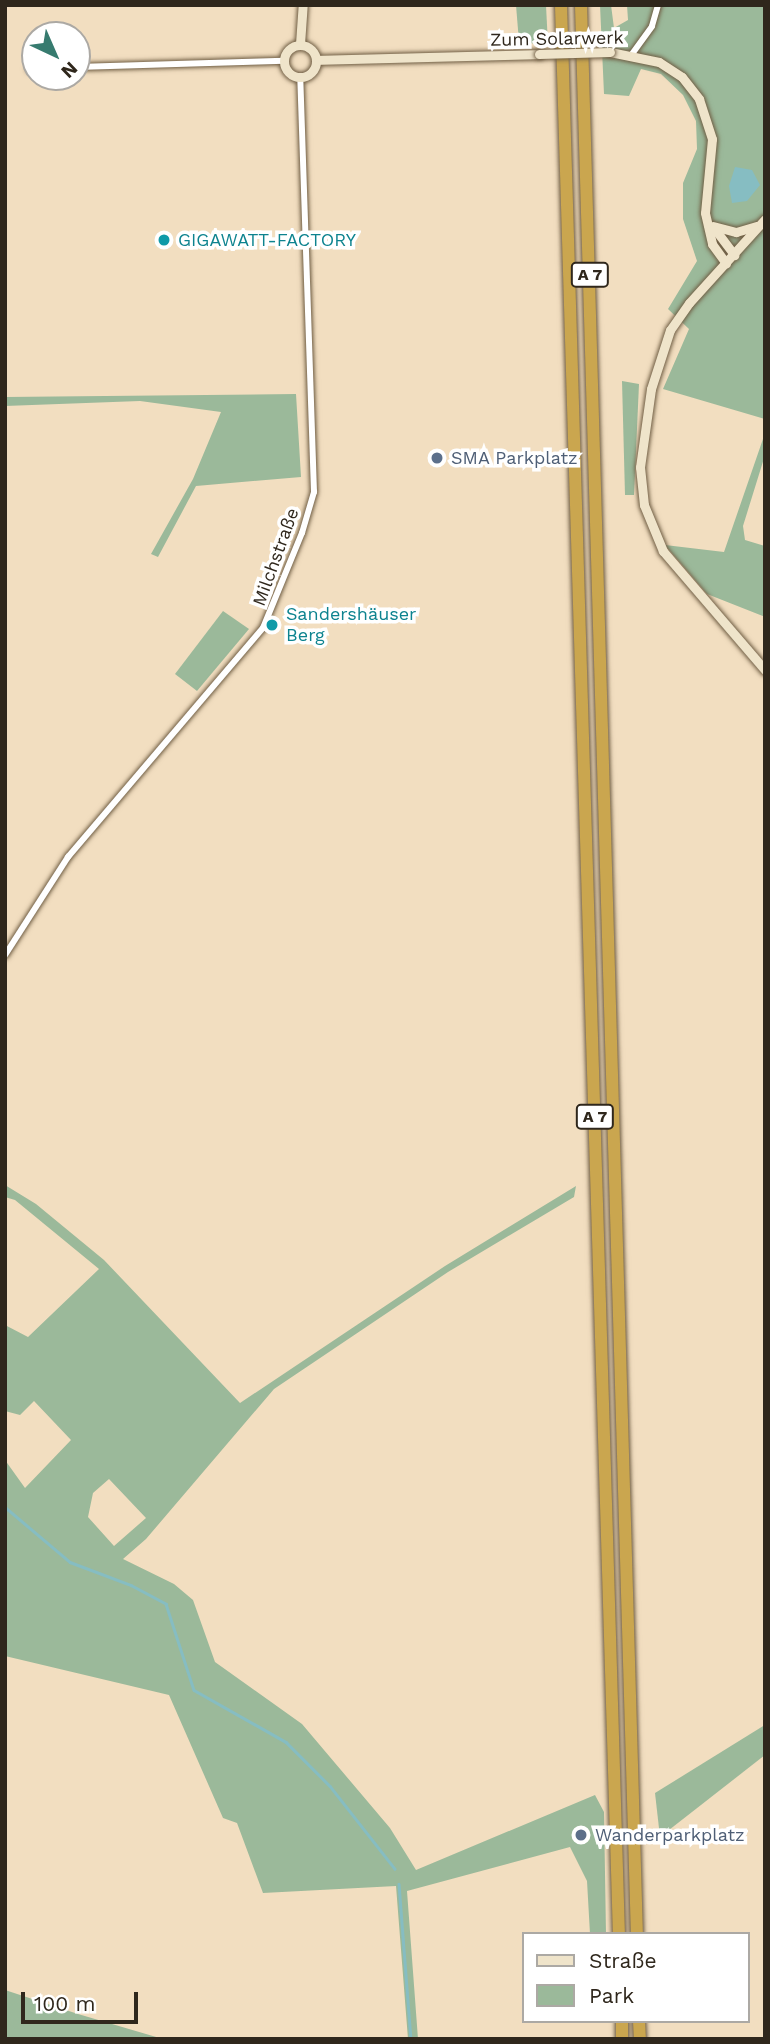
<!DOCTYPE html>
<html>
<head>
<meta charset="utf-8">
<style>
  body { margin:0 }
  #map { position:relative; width:770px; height:2044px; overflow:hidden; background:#f2dec0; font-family:"Work Sans",sans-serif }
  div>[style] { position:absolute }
  .green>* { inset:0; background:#9bb99a }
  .water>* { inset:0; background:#86bdc2 }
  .stream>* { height:2.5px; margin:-1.25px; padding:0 1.25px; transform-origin:1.25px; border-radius:1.25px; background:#86bdc2 }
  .roads { filter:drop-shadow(0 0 2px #705e44) drop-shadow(0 0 2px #705e44) }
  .minor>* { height:6px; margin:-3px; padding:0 3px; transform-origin:3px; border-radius:3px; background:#fff }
  .secondary>* { height:9px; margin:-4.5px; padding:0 4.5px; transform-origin:4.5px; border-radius:4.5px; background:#efe4ca }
  .secondary>.ring { margin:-4.5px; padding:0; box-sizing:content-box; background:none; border:9px solid #efe4ca; border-radius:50% }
  .motorway>* { height:12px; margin:-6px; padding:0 6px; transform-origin:6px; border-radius:6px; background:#caa64f }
  .bridges { filter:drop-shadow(0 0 2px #705e44) drop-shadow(0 0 2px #705e44) }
  .secondary-bridge>* { height:9px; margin:-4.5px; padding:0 4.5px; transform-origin:4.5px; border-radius:4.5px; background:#efe4ca }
  .dots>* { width:19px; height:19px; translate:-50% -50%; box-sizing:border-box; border:4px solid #fff; border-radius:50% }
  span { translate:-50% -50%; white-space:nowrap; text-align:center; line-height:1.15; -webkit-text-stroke:7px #fff; paint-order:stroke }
  .shield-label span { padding:2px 5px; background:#fff; border:2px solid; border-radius:5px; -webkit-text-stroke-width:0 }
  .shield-label { font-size:16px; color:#2f271c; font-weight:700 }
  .street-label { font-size:18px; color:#2f271c }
  .culture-label { font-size:18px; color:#0d838f }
  .left { translate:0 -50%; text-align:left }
  .service-label { font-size:18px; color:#4e5e75 }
  .frame { position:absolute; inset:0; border:7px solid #2f271c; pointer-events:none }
  .legend { position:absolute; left:522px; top:1932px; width:228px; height:91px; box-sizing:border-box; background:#fff; border:2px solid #aca9a4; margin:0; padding:9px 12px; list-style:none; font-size:21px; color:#2f271c }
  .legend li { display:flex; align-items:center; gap:14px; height:35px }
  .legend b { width:35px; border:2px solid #aca9a4 }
  .north { position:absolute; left:21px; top:21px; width:70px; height:70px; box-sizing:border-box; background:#fff; border:2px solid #aca9a4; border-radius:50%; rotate:136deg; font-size:19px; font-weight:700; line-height:28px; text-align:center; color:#2f271c }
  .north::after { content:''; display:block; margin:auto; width:24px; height:32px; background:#377b6f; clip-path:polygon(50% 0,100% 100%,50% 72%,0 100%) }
  .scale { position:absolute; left:21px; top:1992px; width:117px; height:32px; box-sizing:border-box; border:4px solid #2f271c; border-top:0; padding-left:9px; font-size:21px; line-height:24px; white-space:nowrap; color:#2f271c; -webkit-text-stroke:5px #fff; paint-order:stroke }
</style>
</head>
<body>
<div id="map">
  <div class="green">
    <div style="clip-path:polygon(516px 5px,546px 5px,548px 45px,519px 42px)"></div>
    <div style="clip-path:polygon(600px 5px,611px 5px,614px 28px,628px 20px,627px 5px,765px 5px,765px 419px,663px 389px,689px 329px,668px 309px,697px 261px,683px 219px,683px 183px,697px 149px,696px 121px,683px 95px,661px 74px,641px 69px,629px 96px,604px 94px)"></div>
    <div style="clip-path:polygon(622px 381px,639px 384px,634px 495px,625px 495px)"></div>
    <div style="clip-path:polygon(296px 394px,301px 477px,196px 486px,158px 557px,151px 554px,193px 479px,221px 412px,140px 401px,5px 406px,5px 397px)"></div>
    <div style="clip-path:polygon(765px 433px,765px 455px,743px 526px,745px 540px,765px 546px,765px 617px,707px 594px,665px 545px,724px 552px)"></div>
    <div style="clip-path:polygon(223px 611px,249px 629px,197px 691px,175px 674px)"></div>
    <div style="clip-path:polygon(evenodd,5px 1185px,36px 1204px,104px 1260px,240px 1403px,445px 1266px,576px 1186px,574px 1197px,448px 1272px,274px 1389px,146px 1539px,123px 1559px,174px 1584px,193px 1600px,215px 1662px,302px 1724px,390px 1828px,416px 1870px,595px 1795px,604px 1812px,606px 1934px,590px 1934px,587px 1881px,570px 1847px,407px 1891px,418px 2039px,408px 2039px,396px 1886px,263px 1893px,237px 1823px,223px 1818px,169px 1695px,5px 1656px,5px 1460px,25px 1488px,71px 1440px,34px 1401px,20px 1415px,5px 1411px,5px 1325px,28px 1337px,99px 1269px,15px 1200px,5px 1197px,5px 1185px,109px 1479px,146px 1518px,114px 1546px,88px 1517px,93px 1493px,109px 1479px)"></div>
    <div style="clip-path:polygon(765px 1725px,765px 1755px,660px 1837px,655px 1793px)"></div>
    <div style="clip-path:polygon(5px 1990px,78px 2014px,163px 2039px,5px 2039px)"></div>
  </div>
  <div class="water">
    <div style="clip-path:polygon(735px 167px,752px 170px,760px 185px,747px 201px,732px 203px,729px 186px)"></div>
  </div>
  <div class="stream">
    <div style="left:5px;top:1507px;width:85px;rotate:40.2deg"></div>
    <div style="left:70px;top:1562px;width:65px;rotate:20.7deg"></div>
    <div style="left:131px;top:1585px;width:40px;rotate:28deg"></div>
    <div style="left:166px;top:1604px;width:90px;rotate:72deg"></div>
    <div style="left:194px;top:1690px;width:106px;rotate:29.5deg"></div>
    <div style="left:286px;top:1742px;width:62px;rotate:45deg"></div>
    <div style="left:330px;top:1786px;width:105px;rotate:51.9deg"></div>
    <div style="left:399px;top:1884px;width:155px;rotate:85.6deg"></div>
  </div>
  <div class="roads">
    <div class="minor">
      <div style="left:632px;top:54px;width:34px;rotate:-54deg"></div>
      <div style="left:652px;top:26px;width:22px;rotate:-74deg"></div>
      <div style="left:77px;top:67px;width:207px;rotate:-1.7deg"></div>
      <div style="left:30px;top:69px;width:5px"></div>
      <div style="left:5px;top:955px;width:117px;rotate:-57.3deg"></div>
      <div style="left:68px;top:857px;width:301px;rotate:-49.6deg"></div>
      <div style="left:263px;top:628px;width:103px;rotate:-67.7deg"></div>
      <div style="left:302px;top:533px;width:43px;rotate:-73.7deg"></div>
      <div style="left:314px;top:492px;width:415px;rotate:-91.9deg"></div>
    </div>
    <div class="secondary">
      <div style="left:300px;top:44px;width:39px;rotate:-86deg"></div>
      <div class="ring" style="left:284px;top:45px;width:23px;height:23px"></div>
      <div style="left:610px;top:52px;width:50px;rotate:11.5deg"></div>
      <div style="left:659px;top:62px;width:27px;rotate:33deg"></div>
      <div style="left:682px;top:77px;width:28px;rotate:52deg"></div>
      <div style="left:699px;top:99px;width:42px;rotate:72deg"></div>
      <div style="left:712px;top:139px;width:74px;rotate:95.4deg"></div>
      <div style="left:705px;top:213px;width:32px;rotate:77deg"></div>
      <div style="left:712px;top:244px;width:24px;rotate:54deg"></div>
      <div style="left:317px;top:60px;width:222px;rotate:-1.5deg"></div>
      <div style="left:765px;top:219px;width:113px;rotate:132.1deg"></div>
      <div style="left:689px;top:303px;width:33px;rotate:125deg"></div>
      <div style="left:670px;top:330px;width:62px;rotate:107.9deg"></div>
      <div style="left:651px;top:389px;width:79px;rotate:98deg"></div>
      <div style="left:640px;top:467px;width:38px;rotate:84deg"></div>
      <div style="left:644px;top:505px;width:50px;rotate:67.6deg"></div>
      <div style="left:663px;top:551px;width:157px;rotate:49.4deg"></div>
      <div style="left:713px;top:226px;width:24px;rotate:15deg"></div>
      <div style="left:736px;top:232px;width:22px;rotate:-16deg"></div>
      <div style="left:714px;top:228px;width:34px;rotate:53deg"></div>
    </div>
    <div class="motorway">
      <div style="left:561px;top:5px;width:1930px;rotate:88.28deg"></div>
      <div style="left:581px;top:5px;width:1930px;rotate:88.34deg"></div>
      <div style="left:622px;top:2021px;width:18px;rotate:90deg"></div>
      <div style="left:639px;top:2021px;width:18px;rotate:87deg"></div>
    </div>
  </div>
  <div class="bridges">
    <div class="secondary-bridge">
      <div style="left:539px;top:54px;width:71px;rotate:-1.6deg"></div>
    </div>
  </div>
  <div class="dots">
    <div style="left:164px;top:240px;background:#0f9aa8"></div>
    <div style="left:437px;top:458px;background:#5c6f8a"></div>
    <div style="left:272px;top:625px;background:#0f9aa8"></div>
    <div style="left:581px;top:1835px;background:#5c6f8a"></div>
  </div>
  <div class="shield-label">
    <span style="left:590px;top:275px">A 7</span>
    <span style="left:595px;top:1117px">A 7</span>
  </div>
  <div class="street-label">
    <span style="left:557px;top:39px;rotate:-1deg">Zum Solarwerk</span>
    <span style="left:276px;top:557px;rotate:-70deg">Milchstraße</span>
  </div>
  <div class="culture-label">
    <span class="left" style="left:178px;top:240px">GIGAWATT-FACTORY</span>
    <span class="left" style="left:286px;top:625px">Sandershäuser<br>Berg</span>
  </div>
  <div class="service-label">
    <span class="left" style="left:451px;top:458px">SMA Parkplatz</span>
    <span class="left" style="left:595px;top:1835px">Wanderparkplatz</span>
  </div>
  <div class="frame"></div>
  <ul class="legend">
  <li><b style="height:9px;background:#efe4ca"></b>Straße</li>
  <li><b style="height:19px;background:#9bb99a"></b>Park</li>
  </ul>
  <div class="north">N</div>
  <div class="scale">100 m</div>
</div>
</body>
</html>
